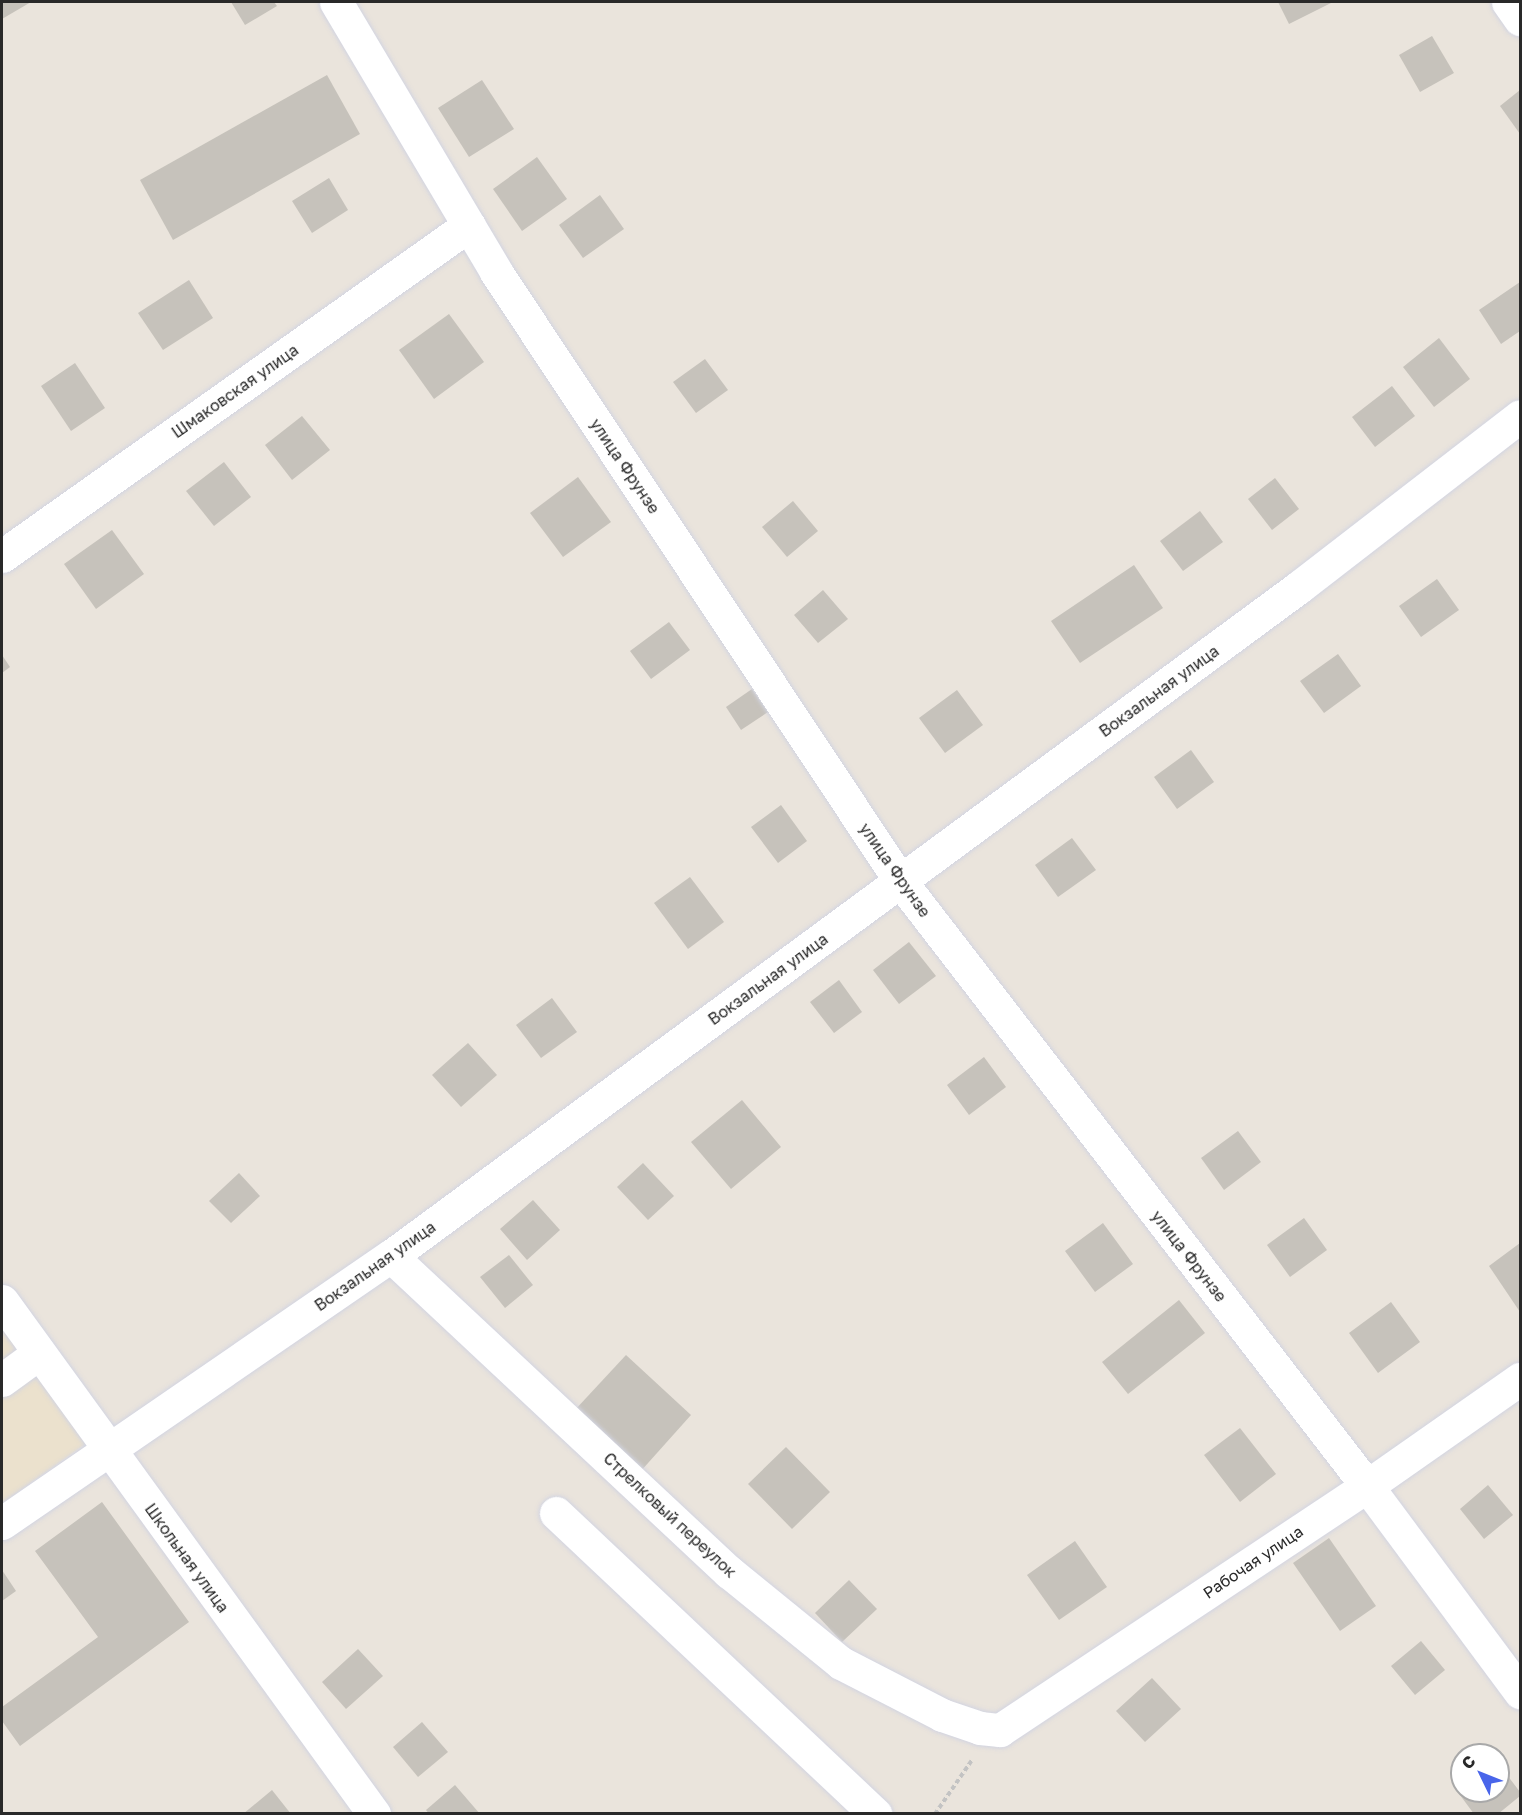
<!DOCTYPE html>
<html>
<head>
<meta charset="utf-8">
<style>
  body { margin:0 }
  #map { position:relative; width:1522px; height:1815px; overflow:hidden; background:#eae4dc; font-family:"Golos Text",sans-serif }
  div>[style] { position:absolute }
  .education>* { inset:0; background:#ebe1cd }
  .building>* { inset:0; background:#c6c2bb }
  .path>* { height:4px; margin-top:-2px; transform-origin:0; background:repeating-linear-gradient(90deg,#c3c3c3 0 4.5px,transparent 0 7.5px) }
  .roads { filter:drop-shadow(0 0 2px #d2d4e1) drop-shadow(0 0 2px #d2d4e1) }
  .minor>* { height:33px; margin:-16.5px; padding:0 16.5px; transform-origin:16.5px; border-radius:16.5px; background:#fff }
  span { translate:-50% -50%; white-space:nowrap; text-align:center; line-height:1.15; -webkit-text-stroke:6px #fff; paint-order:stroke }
  .street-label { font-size:16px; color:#292929 }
  .frame { position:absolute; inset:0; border:3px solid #292929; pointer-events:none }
  .north { position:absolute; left:1450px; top:1743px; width:60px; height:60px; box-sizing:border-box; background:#fff; border:2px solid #a9a9a9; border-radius:50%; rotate:313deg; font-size:16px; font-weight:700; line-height:24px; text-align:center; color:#292929 }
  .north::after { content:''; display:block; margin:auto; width:21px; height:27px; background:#4965ea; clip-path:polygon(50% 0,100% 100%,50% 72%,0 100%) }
</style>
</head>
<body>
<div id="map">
  <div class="education">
    <div style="clip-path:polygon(2px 1327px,85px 1444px,2px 1503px)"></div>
  </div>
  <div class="building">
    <div style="clip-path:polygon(2px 2px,31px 2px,2px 19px)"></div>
    <div style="clip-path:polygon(231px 2px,274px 2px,277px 6px,245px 25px)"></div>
    <div style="clip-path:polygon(1278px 2px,1333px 2px,1289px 24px)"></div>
    <div style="clip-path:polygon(1432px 36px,1454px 73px,1420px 92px,1399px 55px)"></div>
    <div style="clip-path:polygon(327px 75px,360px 134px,173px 240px,140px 180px)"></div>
    <div style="clip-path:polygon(482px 80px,514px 129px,469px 157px,438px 108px)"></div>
    <div style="clip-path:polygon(1520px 90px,1520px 134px,1500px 106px)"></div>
    <div style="clip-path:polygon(537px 157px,567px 199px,522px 231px,493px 189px)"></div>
    <div style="clip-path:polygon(329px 178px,348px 210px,312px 233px,292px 201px)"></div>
    <div style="clip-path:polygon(600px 195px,624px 229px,583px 258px,559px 225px)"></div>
    <div style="clip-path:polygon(189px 280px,213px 318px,163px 350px,138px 313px)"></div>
    <div style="clip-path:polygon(1520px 282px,1520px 331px,1501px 344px,1479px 310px)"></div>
    <div style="clip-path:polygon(449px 314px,484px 362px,434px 399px,399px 350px)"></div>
    <div style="clip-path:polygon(1439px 338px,1470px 379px,1434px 407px,1403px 367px)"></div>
    <div style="clip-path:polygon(705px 359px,728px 390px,696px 413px,673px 382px)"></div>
    <div style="clip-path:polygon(75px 363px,105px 408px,71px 431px,41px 386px)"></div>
    <div style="clip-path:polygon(1392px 386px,1415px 416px,1375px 447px,1352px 417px)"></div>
    <div style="clip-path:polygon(302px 416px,330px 450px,292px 480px,265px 445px)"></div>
    <div style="clip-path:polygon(224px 462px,251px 497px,214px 526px,186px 491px)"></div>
    <div style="clip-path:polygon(578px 477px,611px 522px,563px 557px,530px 513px)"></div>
    <div style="clip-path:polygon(1275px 478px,1299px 509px,1272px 530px,1248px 499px)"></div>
    <div style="clip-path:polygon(793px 501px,818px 531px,787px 557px,762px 527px)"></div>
    <div style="clip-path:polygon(1200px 511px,1223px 542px,1183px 571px,1160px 541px)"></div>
    <div style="clip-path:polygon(112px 530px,144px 574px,96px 609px,64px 564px)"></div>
    <div style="clip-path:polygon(1134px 565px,1163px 608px,1080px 663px,1051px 621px)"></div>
    <div style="clip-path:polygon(1437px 579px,1459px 610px,1421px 637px,1399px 606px)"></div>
    <div style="clip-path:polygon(823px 590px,848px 619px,818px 643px,794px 615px)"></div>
    <div style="clip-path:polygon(669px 622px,690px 650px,651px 679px,630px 651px)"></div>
    <div style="clip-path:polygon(1338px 654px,1361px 686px,1324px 713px,1300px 681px)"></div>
    <div style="clip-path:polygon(2px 655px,10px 667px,2px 673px)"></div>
    <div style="clip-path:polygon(752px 689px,768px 712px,741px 730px,726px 707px)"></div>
    <div style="clip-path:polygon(957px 690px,983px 725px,945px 753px,919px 718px)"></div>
    <div style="clip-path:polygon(1191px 750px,1214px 782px,1177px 809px,1154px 777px)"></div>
    <div style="clip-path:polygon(781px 805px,807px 841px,778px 863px,751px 827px)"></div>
    <div style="clip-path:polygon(1072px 838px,1096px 870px,1058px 897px,1035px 865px)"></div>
    <div style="clip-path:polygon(690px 877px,724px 922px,688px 949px,654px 903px)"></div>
    <div style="clip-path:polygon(909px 942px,936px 976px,899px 1004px,873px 970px)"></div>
    <div style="clip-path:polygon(839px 980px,862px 1012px,834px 1033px,810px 1002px)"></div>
    <div style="clip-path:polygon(552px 998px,577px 1032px,541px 1058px,516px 1025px)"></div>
    <div style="clip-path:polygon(468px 1043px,497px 1075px,461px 1107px,432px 1075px)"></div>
    <div style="clip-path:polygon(984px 1057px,1006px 1087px,969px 1115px,947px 1085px)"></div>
    <div style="clip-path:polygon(742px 1100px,781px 1147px,731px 1189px,691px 1142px)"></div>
    <div style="clip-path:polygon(1238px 1131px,1261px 1162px,1224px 1190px,1201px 1158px)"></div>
    <div style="clip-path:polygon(643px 1163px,674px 1196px,648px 1220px,617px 1187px)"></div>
    <div style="clip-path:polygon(239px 1173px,260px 1196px,231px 1223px,209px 1201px)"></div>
    <div style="clip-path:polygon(533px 1200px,560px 1230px,527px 1260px,500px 1229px)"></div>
    <div style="clip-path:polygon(1304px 1218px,1327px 1250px,1290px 1277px,1267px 1245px)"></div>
    <div style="clip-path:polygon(1103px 1223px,1133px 1264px,1095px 1292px,1065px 1251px)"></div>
    <div style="clip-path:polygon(1520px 1243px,1520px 1312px,1489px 1266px)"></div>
    <div style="clip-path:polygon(509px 1255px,533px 1285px,505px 1308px,480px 1277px)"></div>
    <div style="clip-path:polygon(1179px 1300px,1205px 1333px,1128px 1394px,1102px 1362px)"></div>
    <div style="clip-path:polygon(1391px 1302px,1420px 1342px,1378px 1373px,1349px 1333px)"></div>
    <div style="clip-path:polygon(626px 1355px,691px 1415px,640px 1472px,574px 1411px)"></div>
    <div style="clip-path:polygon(1240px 1428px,1276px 1474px,1240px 1502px,1204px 1455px)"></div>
    <div style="clip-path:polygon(786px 1447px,830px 1492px,792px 1529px,748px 1484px)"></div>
    <div style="clip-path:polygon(1488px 1485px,1513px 1515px,1484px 1539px,1460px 1509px)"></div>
    <div style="clip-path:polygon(102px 1502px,189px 1622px,20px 1746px,2px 1721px,2px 1707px,98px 1637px,35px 1551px)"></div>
    <div style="clip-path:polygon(1329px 1538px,1376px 1606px,1340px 1631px,1293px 1563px)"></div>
    <div style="clip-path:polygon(1075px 1541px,1107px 1587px,1059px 1620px,1027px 1575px)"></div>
    <div style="clip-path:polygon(2px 1570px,16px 1591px,2px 1601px)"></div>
    <div style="clip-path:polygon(849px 1580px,877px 1609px,842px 1642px,815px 1613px)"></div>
    <div style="clip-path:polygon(1421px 1641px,1445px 1670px,1415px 1695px,1391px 1666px)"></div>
    <div style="clip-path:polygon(358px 1649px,383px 1676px,346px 1709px,322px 1682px)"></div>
    <div style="clip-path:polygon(1152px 1678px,1181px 1709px,1145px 1742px,1116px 1711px)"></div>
    <div style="clip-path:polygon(422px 1722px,448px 1752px,418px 1777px,393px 1747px)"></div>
    <div style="clip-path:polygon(1498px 1763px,1520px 1792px,1520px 1796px,1498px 1814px,1474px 1814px,1457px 1791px,1462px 1787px,1462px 1791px,1498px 1791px)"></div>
    <div style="clip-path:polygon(455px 1785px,480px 1814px,429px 1814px,426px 1810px)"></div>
    <div style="clip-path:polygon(272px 1790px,291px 1814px,243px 1814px)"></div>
  </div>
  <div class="path">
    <div style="left:935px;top:1814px;width:65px;rotate:-55.6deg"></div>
  </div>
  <div class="roads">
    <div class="minor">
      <div style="left:336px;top:2px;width:314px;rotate:59.3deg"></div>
      <div style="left:496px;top:272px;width:732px;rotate:56.42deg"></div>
      <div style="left:901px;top:882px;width:763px;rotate:52.35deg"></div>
      <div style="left:1367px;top:1486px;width:257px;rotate:53.4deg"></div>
      <div style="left:1508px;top:2px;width:21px;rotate:55deg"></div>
      <div style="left:2px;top:556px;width:572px;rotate:-35.33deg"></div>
      <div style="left:391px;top:1256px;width:463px;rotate:43.1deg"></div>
      <div style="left:729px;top:1572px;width:144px;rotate:39.1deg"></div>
      <div style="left:841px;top:1663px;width:114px;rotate:27.2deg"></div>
      <div style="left:942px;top:1715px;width:40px;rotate:18.9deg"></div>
      <div style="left:980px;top:1728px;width:20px;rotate:6deg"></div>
      <div style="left:1000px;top:1730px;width:441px;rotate:-33.6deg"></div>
      <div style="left:1367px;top:1486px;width:187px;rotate:-35deg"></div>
      <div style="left:2px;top:1301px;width:634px;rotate:54.05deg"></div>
      <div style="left:2px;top:1380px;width:46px;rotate:-36.1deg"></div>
      <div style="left:556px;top:1513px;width:439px;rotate:43.3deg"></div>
      <div style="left:2px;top:1523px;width:472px;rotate:-34.5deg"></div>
      <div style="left:391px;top:1256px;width:1128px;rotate:-36.38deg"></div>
      <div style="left:1299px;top:587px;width:279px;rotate:-37.7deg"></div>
    </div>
  </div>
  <div class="street-label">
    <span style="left:235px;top:391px;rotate:-35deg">Шмаковская улица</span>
    <span style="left:625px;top:466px;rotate:56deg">улица Фрунзе</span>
    <span style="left:1159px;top:691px;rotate:-36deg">Вокзальная улица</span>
    <span style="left:895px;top:870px;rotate:55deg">улица Фрунзе</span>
    <span style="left:768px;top:979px;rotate:-36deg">Вокзальная улица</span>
    <span style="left:1189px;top:1256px;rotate:52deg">улица Фрунзе</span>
    <span style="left:375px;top:1266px;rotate:-35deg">Вокзальная улица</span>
    <span style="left:670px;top:1515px;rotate:43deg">Стрелковый переулок</span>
    <span style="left:187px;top:1558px;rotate:54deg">Школьная улица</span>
    <span style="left:1253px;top:1562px;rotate:-34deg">Рабочая улица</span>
  </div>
  <div class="frame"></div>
  <div class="north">С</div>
</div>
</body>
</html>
